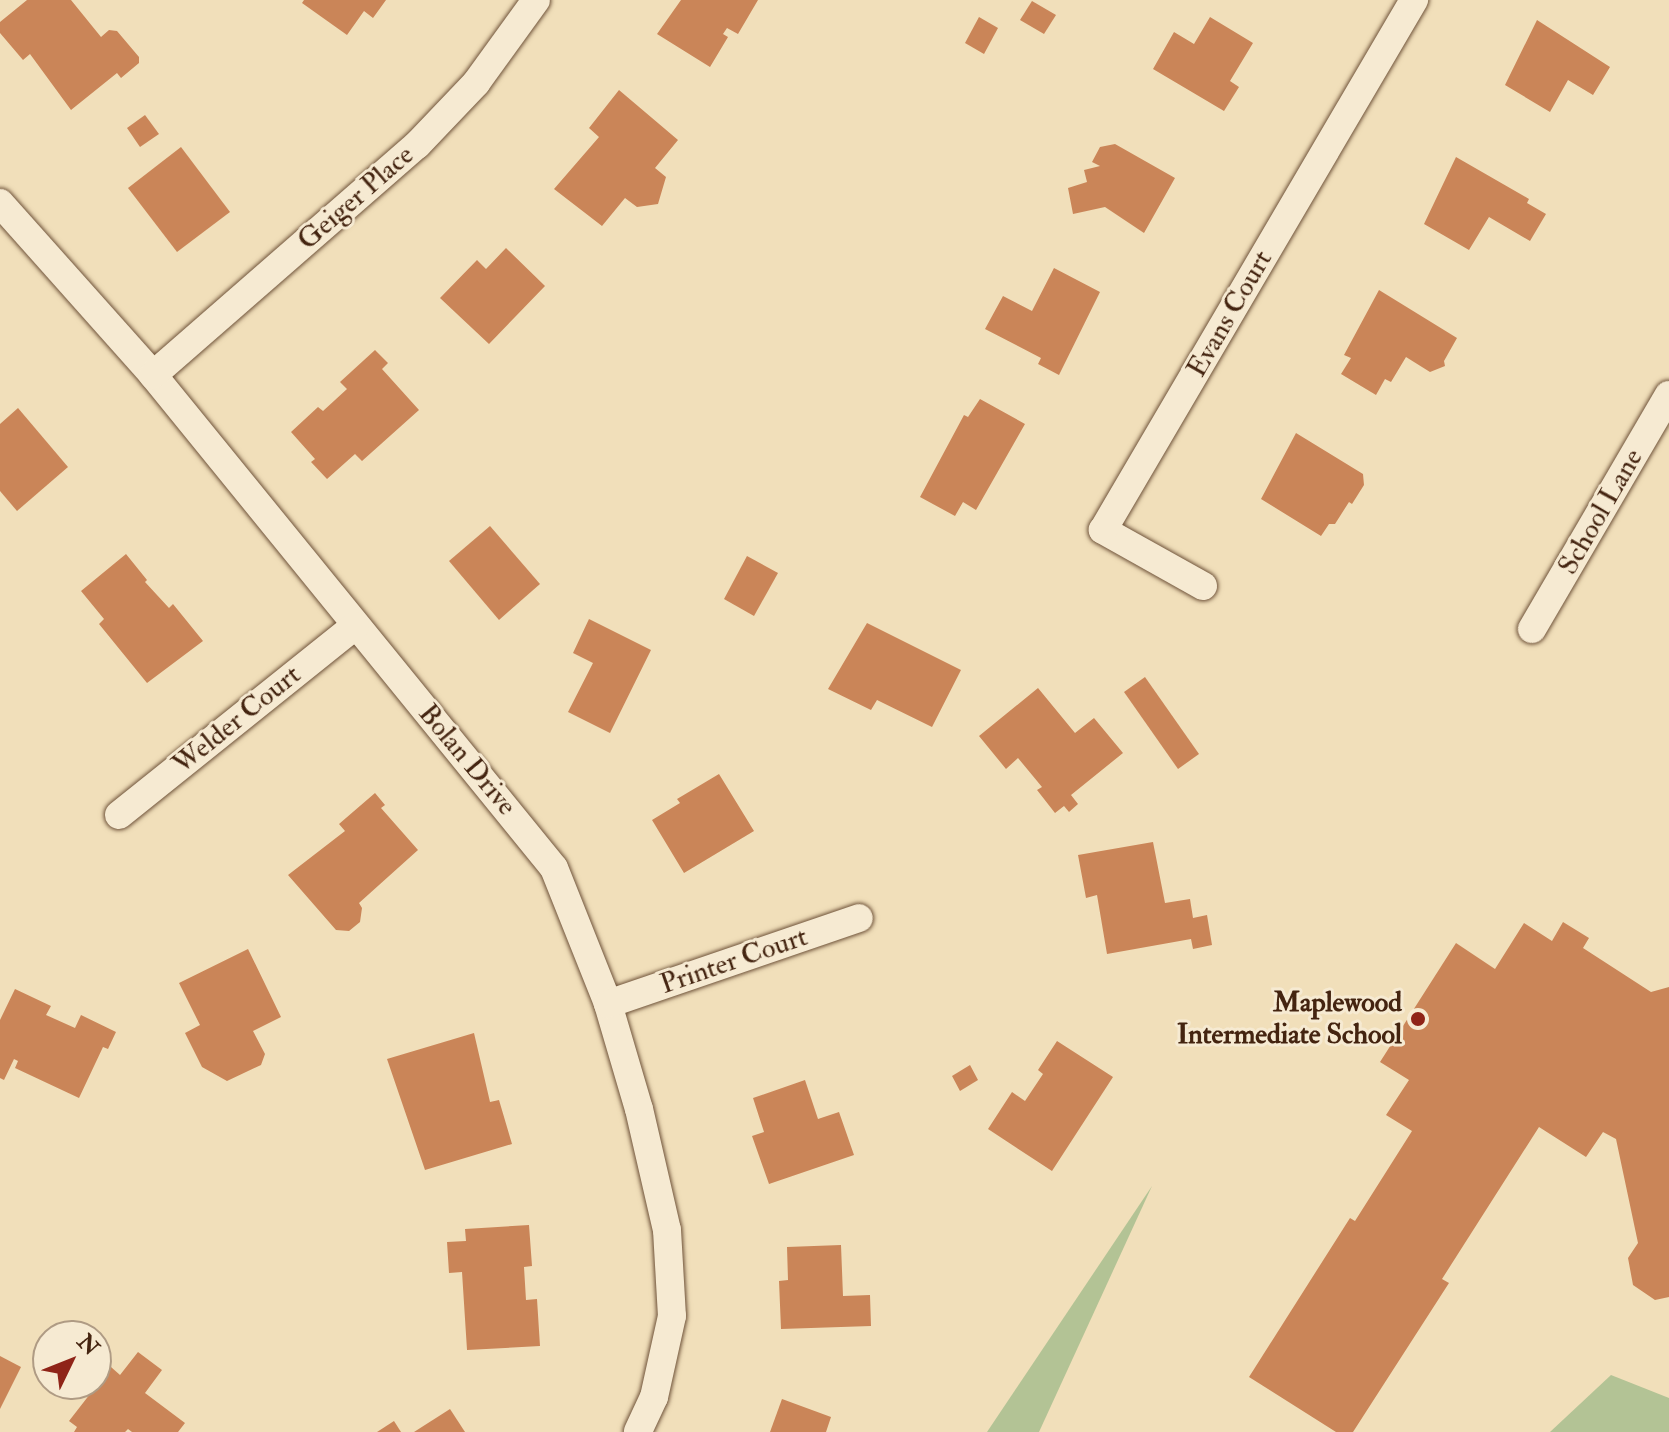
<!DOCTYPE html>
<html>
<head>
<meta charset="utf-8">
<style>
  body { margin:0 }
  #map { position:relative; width:1669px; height:1432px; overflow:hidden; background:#f1dfba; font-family:"IM FELL Double Pica",serif }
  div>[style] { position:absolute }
  .green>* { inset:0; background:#b3c395 }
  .building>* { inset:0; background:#ca8558 }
  .roads { filter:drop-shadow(0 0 2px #6f533a) drop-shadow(0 0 2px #6f533a) }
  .minor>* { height:28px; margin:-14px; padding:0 14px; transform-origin:14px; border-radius:14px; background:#f6ead2 }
  .dots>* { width:22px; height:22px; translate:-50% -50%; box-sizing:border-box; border:4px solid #f6ead2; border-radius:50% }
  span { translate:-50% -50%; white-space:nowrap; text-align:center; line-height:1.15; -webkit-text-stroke:6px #f6ead2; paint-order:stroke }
  .street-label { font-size:28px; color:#442410 }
  .poi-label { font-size:28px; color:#442410; font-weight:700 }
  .right { translate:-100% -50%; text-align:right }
  .north { position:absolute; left:32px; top:1320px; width:80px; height:80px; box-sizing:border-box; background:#f6ead2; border:2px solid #af9b84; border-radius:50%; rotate:47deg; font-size:22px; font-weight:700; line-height:32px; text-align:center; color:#442410 }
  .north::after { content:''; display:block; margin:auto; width:28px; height:36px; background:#8f2418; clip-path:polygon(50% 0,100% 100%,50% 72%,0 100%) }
</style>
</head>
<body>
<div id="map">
  <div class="green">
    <div style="clip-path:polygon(1152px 1186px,1039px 1432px,987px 1432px)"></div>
    <div style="clip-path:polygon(1611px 1375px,1669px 1398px,1669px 1432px,1550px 1432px)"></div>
  </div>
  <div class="building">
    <div style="clip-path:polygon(27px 0,71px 0,101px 37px,109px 30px,117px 31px,139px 57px,139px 63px,121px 78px,117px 73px,71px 110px,30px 54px,23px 60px,0 33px,0 22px)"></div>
    <div style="clip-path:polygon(304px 0,386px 0,373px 18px,364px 11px,347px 35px,302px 3px)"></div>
    <div style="clip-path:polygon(681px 0,758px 0,738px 34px,727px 28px,723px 34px,728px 37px,710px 67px,657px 34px)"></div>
    <div style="clip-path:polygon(1032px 1px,1056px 15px,1044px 34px,1020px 20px)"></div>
    <div style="clip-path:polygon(979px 17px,998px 28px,984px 54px,965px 43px)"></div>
    <div style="clip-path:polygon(1210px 17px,1253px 43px,1230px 81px,1239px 87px,1224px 111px,1153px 69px,1174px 32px,1194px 44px)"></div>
    <div style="clip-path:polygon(1537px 20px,1610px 67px,1593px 95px,1568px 80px,1550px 112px,1505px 85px)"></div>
    <div style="clip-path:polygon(619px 90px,678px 140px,655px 168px,666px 177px,658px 204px,637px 207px,625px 198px,602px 226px,554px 189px,599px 137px,589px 128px)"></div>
    <div style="clip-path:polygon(145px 115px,159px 134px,140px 147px,127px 128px)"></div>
    <div style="clip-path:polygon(1115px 144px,1175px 178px,1144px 233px,1105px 207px,1073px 214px,1068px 188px,1087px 182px,1084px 170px,1100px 166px,1092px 162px,1100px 147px)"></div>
    <div style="clip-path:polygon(181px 147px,230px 212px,177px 252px,128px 188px)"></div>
    <div style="clip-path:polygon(1456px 157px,1529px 199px,1527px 203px,1546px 214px,1530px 241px,1489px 217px,1469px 250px,1424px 224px)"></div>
    <div style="clip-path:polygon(506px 248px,545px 286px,489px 344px,440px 298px,477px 260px,486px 269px)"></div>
    <div style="clip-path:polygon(1054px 268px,1100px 292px,1059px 375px,1038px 364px,1041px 358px,985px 329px,1003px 296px,1032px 311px)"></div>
    <div style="clip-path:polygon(1379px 290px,1457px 338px,1444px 361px,1445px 366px,1430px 372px,1406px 357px,1391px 382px,1385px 379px,1376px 395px,1341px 374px,1351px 358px,1344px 355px)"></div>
    <div style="clip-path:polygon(375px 350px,388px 363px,382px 369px,419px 410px,362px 461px,355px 454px,327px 479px,311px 462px,315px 459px,291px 432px,318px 407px,323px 411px,347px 389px,340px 382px)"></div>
    <div style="clip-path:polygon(980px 399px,1025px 424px,976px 510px,963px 502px,955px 516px,920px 497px,964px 415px,968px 417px)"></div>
    <div style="clip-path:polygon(18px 408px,68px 467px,17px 511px,0 491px,0 424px)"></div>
    <div style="clip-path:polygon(1296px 433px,1363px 474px,1364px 485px,1352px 504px,1349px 502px,1335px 524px,1329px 524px,1321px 536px,1261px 499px)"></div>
    <div style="clip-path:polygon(490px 526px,540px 584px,499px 620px,449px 561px)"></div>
    <div style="clip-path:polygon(126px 554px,147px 580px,145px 582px,169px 608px,173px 604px,203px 641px,147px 683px,99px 624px,104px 619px,81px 591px)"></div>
    <div style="clip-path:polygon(747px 556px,778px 573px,754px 616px,724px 599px)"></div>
    <div style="clip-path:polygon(589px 619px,651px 650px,610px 733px,568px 712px,593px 663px,573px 653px)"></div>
    <div style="clip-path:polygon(867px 623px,961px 670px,932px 727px,877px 700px,871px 710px,828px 689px)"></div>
    <div style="clip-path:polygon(1145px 677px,1199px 754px,1178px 769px,1124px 692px)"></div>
    <div style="clip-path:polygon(1038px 688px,1075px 733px,1094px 718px,1123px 753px,1071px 795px,1078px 804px,1069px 812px,1064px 806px,1055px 813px,1037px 790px,1042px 787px,1018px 758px,1006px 769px,979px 736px)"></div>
    <div style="clip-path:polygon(719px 774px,754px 831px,684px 873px,652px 820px,680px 803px,677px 799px)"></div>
    <div style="clip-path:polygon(375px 793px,385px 805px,381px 808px,418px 850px,359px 903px,362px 908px,360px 922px,349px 931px,336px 930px,288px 875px,345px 831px,339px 824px)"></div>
    <div style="clip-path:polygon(1153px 842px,1165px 903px,1190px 899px,1193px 918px,1207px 915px,1212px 945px,1193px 949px,1191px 939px,1107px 954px,1097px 895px,1086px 898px,1078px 855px)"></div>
    <div style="clip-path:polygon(1563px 922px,1589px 938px,1583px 948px,1651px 992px,1669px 987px,1669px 1297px,1655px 1300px,1633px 1285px,1628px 1258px,1638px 1243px,1616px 1139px,1603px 1132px,1586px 1157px,1539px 1127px,1442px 1279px,1449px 1283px,1353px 1432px,1336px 1432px,1249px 1377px,1350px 1218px,1355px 1221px,1412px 1131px,1386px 1115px,1409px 1080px,1380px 1062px,1456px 943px,1495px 969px,1524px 923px,1552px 941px)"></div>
    <div style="clip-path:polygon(248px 949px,281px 1017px,253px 1031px,265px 1054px,261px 1065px,227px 1081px,202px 1067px,185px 1033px,200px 1025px,179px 983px)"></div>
    <div style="clip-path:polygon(15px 989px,51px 1006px,46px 1015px,75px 1028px,81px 1015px,116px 1032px,108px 1049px,103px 1047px,79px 1098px,15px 1068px,18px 1061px,14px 1059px,4px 1080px,0 1078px,0 1020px)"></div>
    <div style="clip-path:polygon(474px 1033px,490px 1102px,499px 1100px,512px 1144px,425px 1170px,387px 1059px)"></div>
    <div style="clip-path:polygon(1057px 1041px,1113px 1077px,1052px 1171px,988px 1129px,1012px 1092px,1025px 1101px,1043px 1074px,1038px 1070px)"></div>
    <div style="clip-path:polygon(970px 1065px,978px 1080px,960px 1091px,952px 1076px)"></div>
    <div style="clip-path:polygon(805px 1080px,818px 1119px,839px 1112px,854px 1155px,769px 1184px,752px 1136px,764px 1132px,753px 1098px)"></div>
    <div style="clip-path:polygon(529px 1225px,532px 1266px,524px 1267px,526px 1300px,537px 1299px,540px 1346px,467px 1350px,462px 1272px,449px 1273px,447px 1242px,466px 1241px,465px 1229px)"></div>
    <div style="clip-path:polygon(841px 1245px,843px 1296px,870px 1295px,871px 1326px,781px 1329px,779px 1281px,788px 1280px,787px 1247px)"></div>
    <div style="clip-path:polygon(138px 1352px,162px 1370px,145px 1393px,185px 1423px,178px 1432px,132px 1432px,128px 1429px,125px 1432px,74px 1432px,77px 1427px,69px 1421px,111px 1367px,120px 1375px)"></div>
    <div style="clip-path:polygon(0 1356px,21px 1367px,0 1409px)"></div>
    <div style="clip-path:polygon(782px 1399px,831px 1417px,826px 1432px,770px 1432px)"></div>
    <div style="clip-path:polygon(450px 1409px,465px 1432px,414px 1432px)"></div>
    <div style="clip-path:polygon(394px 1421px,401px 1432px,377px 1432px)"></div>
  </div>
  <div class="roads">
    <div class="minor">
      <div style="left:0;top:203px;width:230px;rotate:48.3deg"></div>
      <div style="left:153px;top:375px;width:635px;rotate:50.88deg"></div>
      <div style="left:554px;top:868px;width:146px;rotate:68.3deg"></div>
      <div style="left:608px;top:1004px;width:109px;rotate:73.6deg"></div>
      <div style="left:639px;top:1109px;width:124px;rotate:77deg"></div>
      <div style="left:667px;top:1230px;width:86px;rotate:86.7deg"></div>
      <div style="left:672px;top:1316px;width:83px;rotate:102.5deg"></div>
      <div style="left:654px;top:1397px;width:38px;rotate:115deg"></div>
      <div style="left:153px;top:375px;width:350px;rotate:-41.1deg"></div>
      <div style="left:417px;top:145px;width:86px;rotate:-46.4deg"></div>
      <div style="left:476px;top:83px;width:102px;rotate:-54.1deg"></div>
      <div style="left:1203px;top:586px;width:115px;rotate:-150.8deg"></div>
      <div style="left:1103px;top:530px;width:615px;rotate:-59.6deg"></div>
      <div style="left:1532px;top:629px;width:271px;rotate:-59.7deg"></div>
      <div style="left:119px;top:815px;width:302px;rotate:-38.7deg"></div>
      <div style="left:608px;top:1004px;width:265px;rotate:-18.9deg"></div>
    </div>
  </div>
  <div class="dots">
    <div style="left:1418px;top:1019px;background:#8f2418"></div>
  </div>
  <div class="street-label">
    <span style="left:356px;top:198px;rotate:-41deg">Geiger Place</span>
    <span style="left:1230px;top:314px;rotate:-60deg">Evans Court</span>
    <span style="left:1601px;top:512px;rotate:-60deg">School Lane</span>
    <span style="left:237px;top:720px;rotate:-39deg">Welder Court</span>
    <span style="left:467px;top:760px;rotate:50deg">Bolan Drive</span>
    <span style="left:734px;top:961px;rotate:-19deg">Printer Court</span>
  </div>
  <div class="poi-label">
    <span class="right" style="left:1402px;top:1019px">Maplewood<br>Intermediate School</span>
  </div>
  <div class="north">N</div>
</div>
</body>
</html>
